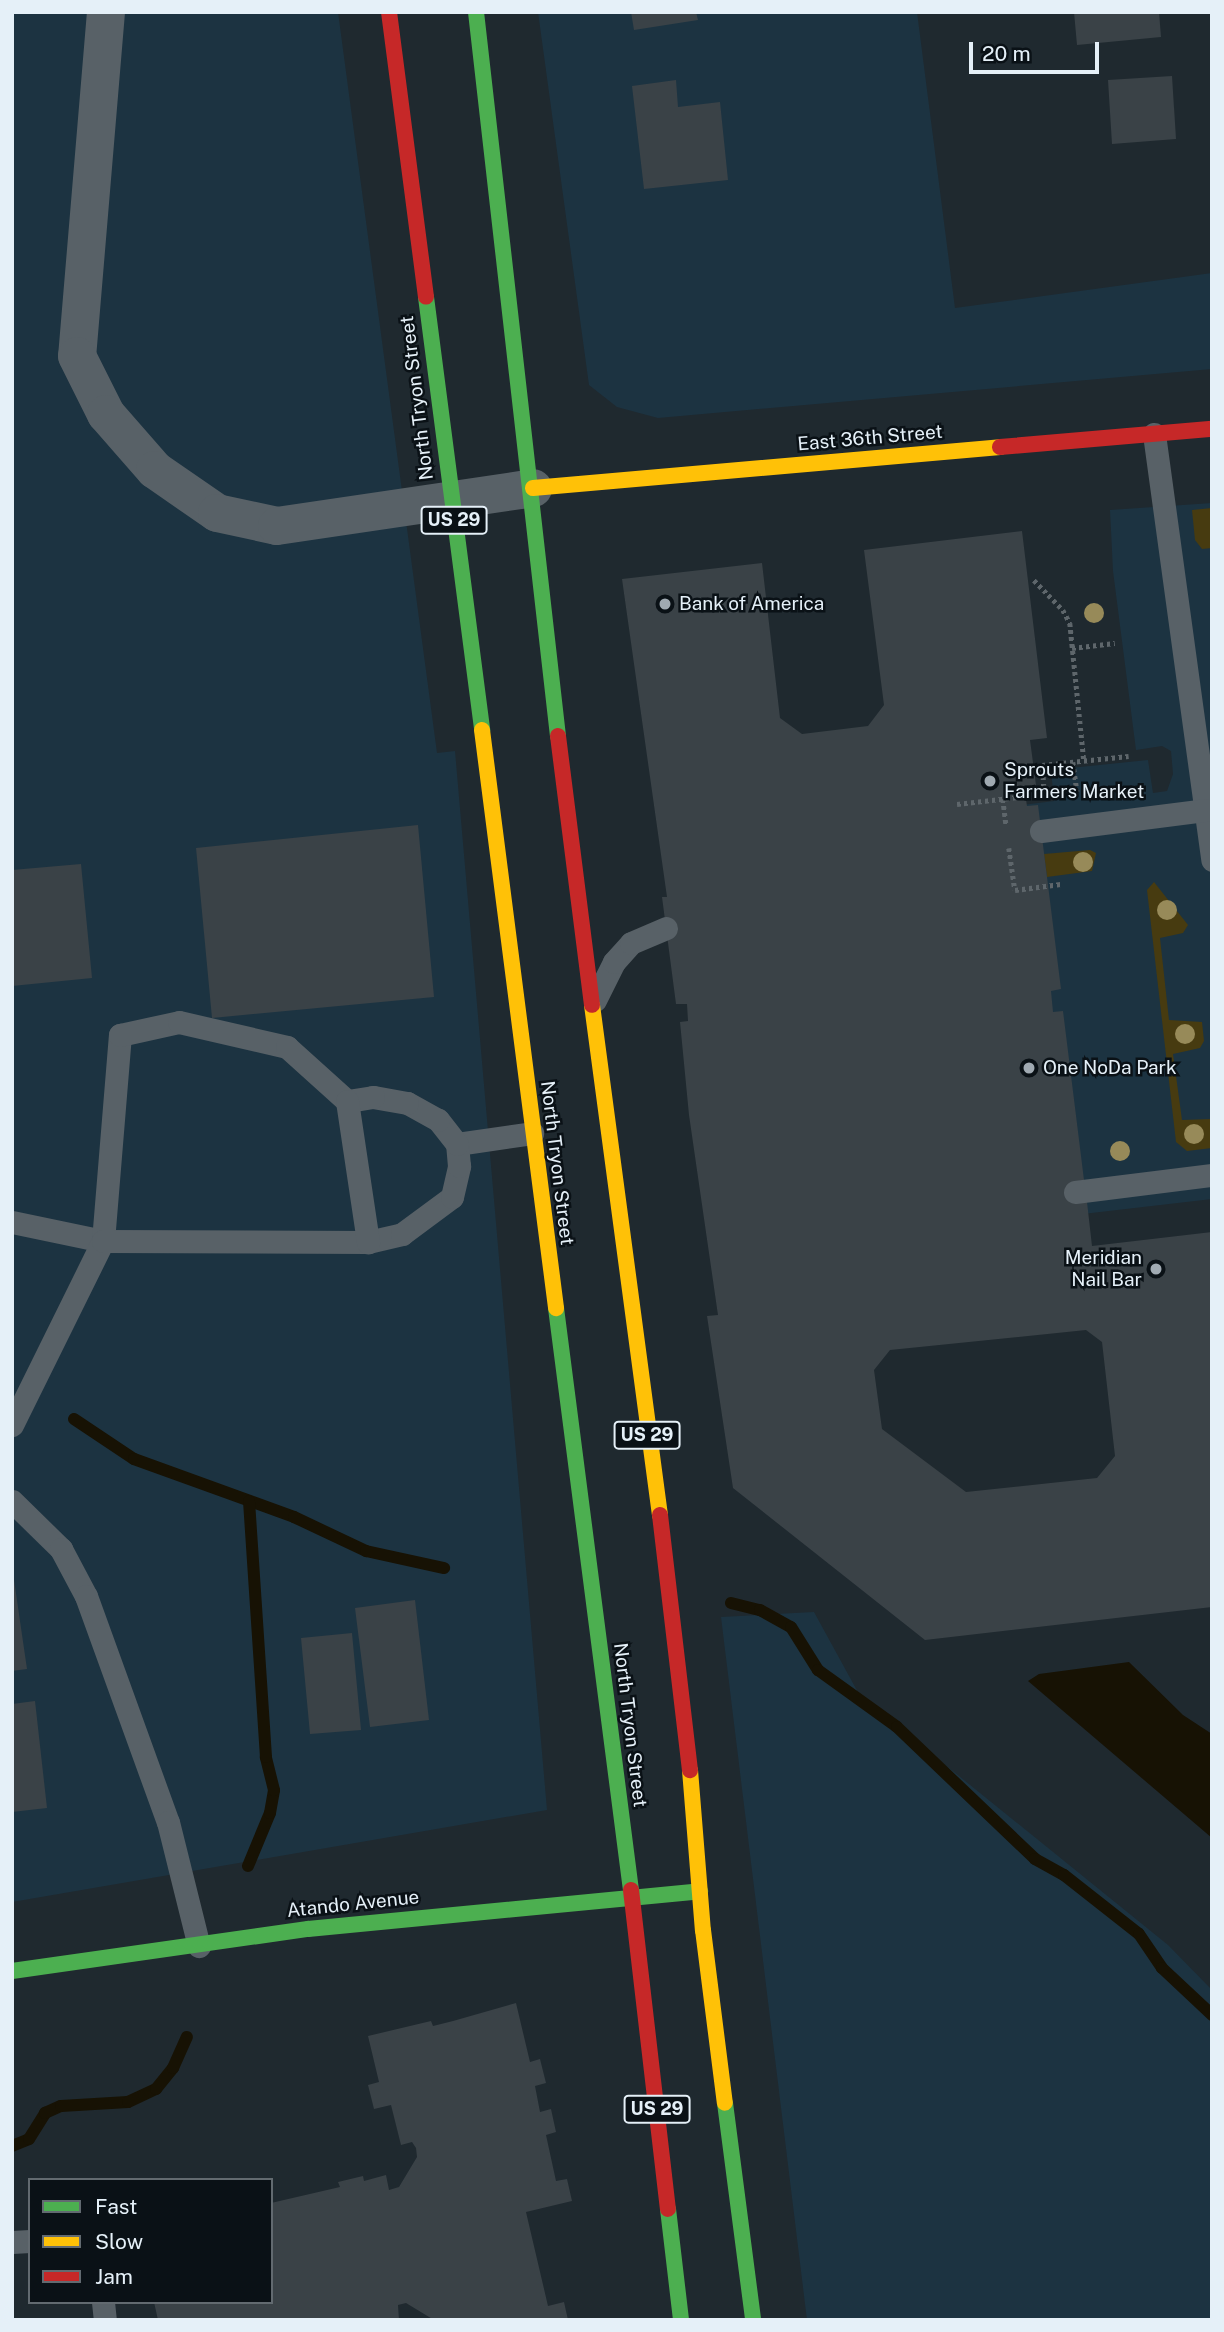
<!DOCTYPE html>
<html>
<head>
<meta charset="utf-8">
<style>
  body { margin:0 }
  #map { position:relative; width:1224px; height:2332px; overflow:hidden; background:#1f292f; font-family:"Public Sans",sans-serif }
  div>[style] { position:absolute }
  .built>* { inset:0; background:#1c3341 }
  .green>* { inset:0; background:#473b10 }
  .water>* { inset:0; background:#171204 }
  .stream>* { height:12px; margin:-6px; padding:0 6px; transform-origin:6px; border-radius:6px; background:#171204 }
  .building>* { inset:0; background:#3a4247 }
  .path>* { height:4.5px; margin-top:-2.25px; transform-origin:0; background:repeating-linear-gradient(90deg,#5e666b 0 3.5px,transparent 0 7px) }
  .lane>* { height:23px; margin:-11.5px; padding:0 11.5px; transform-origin:11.5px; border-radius:11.5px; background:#586167 }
  .street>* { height:38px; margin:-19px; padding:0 19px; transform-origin:19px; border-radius:19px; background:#586167 }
  .fast>* { height:16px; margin:-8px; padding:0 8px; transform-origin:8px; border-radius:8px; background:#4caf50 }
  .slow>* { height:16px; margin:-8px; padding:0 8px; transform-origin:8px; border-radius:8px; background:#ffc107 }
  .jam>* { height:16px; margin:-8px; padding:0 8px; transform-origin:8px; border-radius:8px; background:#c62828 }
  .trees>* { width:20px; height:20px; margin:-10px; border-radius:50%; background:#978a59 }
  .dots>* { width:19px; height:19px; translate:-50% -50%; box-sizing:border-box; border:4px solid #0a1116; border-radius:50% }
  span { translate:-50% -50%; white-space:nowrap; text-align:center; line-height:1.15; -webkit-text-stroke:5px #0a1116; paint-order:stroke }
  .shield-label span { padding:2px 5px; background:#0a1116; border:2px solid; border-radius:5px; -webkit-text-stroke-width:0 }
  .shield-label { font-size:18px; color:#e5f0f8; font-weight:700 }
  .street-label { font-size:19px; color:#e5f0f8 }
  .poi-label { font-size:19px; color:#e5f0f8 }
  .left { translate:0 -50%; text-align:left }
  .right { translate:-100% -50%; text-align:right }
  .frame { position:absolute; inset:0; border:14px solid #e5f0f8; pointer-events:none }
  .legend { position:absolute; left:28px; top:2178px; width:245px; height:126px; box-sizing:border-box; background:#0a1116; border:2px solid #626a70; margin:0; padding:9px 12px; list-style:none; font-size:21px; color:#e5f0f8 }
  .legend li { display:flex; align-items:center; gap:14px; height:35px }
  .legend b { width:35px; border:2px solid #626a70 }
  .scale { position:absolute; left:969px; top:42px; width:130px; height:32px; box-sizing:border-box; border:4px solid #e5f0f8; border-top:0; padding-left:9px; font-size:21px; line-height:24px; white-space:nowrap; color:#e5f0f8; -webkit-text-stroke:5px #0a1116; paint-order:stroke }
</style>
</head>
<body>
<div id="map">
  <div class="built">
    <div style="clip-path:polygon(12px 12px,338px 12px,437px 753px,455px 751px,547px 1810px,12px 1902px)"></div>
    <div style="clip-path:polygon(538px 12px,917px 12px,955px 308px,1212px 273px,1212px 369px,658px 418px,617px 407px,589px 385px)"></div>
    <div style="clip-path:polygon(1212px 503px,1212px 1199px,1006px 1223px,956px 813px,1054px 801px,1051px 770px,1148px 760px,1153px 793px,1167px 791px,1173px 774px,1171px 751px,1162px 746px,1136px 750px,1113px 571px,1110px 510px)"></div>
    <div style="clip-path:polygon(814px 1612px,860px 1696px,1168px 1945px,1212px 1990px,1212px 2320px,807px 2320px,721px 1617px)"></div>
  </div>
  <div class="green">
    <div style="clip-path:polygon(1212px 508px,1212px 548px,1202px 549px,1195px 540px,1192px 510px)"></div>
    <div style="clip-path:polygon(1090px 850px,1096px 853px,1092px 871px,1047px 877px,1044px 854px)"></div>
    <div style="clip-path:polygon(1154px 882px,1188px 925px,1183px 933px,1160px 938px,1169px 1020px,1202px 1022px,1204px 1041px,1200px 1048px,1173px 1054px,1182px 1120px,1212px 1119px,1212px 1148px,1187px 1151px,1176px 1142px,1147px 890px)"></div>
  </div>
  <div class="water">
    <div style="clip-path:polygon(1129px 1662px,1183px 1715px,1212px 1734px,1212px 1838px,1028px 1681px,1039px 1674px)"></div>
  </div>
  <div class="stream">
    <div style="left:74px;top:1419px;width:72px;rotate:33.7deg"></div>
    <div style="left:134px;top:1459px;width:170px;rotate:19.9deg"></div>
    <div style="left:294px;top:1517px;width:80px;rotate:25.3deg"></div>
    <div style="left:366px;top:1551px;width:80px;rotate:12.3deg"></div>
    <div style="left:731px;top:1603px;width:30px;rotate:14deg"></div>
    <div style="left:760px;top:1610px;width:35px;rotate:29deg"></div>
    <div style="left:791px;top:1627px;width:51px;rotate:57.9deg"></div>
    <div style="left:818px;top:1670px;width:97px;rotate:35.8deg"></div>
    <div style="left:897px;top:1727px;width:191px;rotate:43.7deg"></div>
    <div style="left:1035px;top:1859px;width:33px;rotate:29deg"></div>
    <div style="left:1064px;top:1875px;width:95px;rotate:38.2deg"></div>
    <div style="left:1139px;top:1934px;width:41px;rotate:55.9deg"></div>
    <div style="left:1162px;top:1968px;width:69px;rotate:43.2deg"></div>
    <div style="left:248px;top:1866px;width:57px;rotate:-67.5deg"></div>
    <div style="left:270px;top:1813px;width:23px;rotate:-80deg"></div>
    <div style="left:274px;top:1790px;width:34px;rotate:-104deg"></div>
    <div style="left:266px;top:1757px;width:256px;rotate:-93.8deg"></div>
    <div style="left:12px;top:2146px;width:18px;rotate:-22deg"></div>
    <div style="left:29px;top:2139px;width:31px;rotate:-58deg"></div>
    <div style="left:45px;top:2113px;width:17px;rotate:-24deg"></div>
    <div style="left:61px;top:2106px;width:67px;rotate:-3.4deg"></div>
    <div style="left:128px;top:2102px;width:31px;rotate:-25deg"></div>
    <div style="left:156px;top:2089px;width:27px;rotate:-51deg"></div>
    <div style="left:173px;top:2068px;width:34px;rotate:-66deg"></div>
  </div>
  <div class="building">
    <div style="clip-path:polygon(631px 12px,696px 12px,698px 20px,634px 30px)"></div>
    <div style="clip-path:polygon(1074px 12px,1159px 12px,1161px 37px,1077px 45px)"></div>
    <div style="clip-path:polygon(1172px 76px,1176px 139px,1112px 144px,1108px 80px)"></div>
    <div style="clip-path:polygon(676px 80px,678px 107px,720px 102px,728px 180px,644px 189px,632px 86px)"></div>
    <div style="clip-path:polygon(evenodd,1022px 531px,1047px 738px,1030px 740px,1036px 785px,1024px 786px,1027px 806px,1038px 805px,1061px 989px,1051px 991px,1053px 1012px,1063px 1011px,1084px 1180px,1074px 1182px,1076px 1203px,1087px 1202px,1092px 1246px,1212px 1232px,1212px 1607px,925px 1640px,733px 1488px,707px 1316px,718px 1315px,689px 1115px,680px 1022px,688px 1021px,687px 1004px,676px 1004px,662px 897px,667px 897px,622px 579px,762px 563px,780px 718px,802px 734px,868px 726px,884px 705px,864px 550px,1022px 531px,1086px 1330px,1102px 1342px,1115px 1456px,1097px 1478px,966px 1492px,882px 1429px,874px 1370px,890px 1350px,1086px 1330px)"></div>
    <div style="clip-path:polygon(418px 825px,434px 997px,212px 1018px,196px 848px)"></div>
    <div style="clip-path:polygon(81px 864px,92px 978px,12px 986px,12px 870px)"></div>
    <div style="clip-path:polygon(12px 1566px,27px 1669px,12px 1671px)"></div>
    <div style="clip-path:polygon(415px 1600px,429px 1720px,370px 1727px,355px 1608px)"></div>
    <div style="clip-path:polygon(352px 1633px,361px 1730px,310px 1734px,301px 1638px)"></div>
    <div style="clip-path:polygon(35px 1701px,47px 1808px,12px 1812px,12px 1704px)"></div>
    <div style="clip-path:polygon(516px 2003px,530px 2062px,540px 2059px,546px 2083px,535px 2086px,540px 2112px,551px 2109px,556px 2132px,546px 2135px,556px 2181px,567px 2179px,572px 2201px,526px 2212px,548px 2306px,564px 2302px,568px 2320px,434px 2320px,406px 2303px,398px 2305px,399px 2320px,158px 2320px,154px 2302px,271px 2302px,271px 2203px,340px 2187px,338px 2182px,363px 2176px,364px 2181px,386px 2175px,389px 2190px,399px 2187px,417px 2157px,416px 2148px,412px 2142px,401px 2145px,391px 2105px,374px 2109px,368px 2085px,379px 2082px,368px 2036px,431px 2021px,433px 2026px,453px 2021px)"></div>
  </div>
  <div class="path">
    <div style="left:1034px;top:580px;width:42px;rotate:46deg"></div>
    <div style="left:1063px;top:610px;width:15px;rotate:62deg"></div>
    <div style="left:1070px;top:623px;width:138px;rotate:84.2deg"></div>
    <div style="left:1072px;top:648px;width:43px;rotate:-6.6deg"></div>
    <div style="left:1073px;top:762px;width:30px;rotate:82deg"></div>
    <div style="left:1003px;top:799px;width:26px;rotate:83deg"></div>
    <div style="left:957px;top:804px;width:88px;rotate:-6.6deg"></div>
    <div style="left:1044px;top:794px;width:29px;rotate:-94deg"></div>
    <div style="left:1042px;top:765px;width:87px;rotate:-5.9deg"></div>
    <div style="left:1009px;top:848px;width:42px;rotate:81.9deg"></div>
    <div style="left:1015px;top:890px;width:46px;rotate:-7.4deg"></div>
  </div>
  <div class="lane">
    <div style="left:1154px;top:434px;width:430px;rotate:82.2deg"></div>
    <div style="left:1041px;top:831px;width:165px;rotate:-7.3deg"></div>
    <div style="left:595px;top:1000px;width:42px;rotate:-63.4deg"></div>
    <div style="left:614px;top:962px;width:25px;rotate:-48deg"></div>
    <div style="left:631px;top:943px;width:38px;rotate:-23deg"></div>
    <div style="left:457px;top:1144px;width:76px;rotate:-8.3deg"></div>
    <div style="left:1075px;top:1192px;width:138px;rotate:-7.1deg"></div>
    <div style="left:12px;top:1222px;width:93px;rotate:11.8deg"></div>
    <div style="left:103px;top:1241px;width:207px;rotate:-85.3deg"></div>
    <div style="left:120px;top:1035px;width:60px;rotate:-12.4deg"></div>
    <div style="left:179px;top:1022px;width:111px;rotate:13deg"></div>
    <div style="left:287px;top:1047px;width:81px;rotate:42deg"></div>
    <div style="left:12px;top:1425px;width:205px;rotate:-63.7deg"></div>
    <div style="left:103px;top:1241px;width:265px;rotate:0.2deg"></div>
    <div style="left:368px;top:1242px;width:35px;rotate:-13deg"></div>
    <div style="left:402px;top:1234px;width:62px;rotate:-36.5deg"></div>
    <div style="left:452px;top:1197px;width:32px;rotate:-77deg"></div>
    <div style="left:459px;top:1166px;width:22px;rotate:-95deg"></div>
    <div style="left:457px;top:1144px;width:31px;rotate:-128deg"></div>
    <div style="left:438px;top:1120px;width:35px;rotate:-151deg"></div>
    <div style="left:407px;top:1103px;width:35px;rotate:-170deg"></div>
    <div style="left:373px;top:1097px;width:26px;rotate:171deg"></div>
    <div style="left:347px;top:1101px;width:143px;rotate:81.5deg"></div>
    <div style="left:12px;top:1501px;width:69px;rotate:44.4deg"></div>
    <div style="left:61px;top:1549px;width:53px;rotate:62deg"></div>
    <div style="left:86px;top:1596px;width:240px;rotate:70.1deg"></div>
    <div style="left:168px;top:1822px;width:128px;rotate:76deg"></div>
    <div style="left:12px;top:2242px;width:18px;rotate:-3deg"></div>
    <div style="left:103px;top:2302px;width:18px;rotate:84deg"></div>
  </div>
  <div class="street">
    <div style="left:106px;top:12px;width:345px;rotate:94.8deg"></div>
    <div style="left:77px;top:356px;width:65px;rotate:63.4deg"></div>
    <div style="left:106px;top:414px;width:74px;rotate:48.8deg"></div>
    <div style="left:155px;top:470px;width:75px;rotate:34.7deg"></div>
    <div style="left:217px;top:513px;width:61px;rotate:12.2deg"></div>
    <div style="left:277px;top:526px;width:259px;rotate:-8.4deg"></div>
  </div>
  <div class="fast">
    <div style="left:476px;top:12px;width:729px;rotate:83.54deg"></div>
    <div style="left:426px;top:297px;width:437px;rotate:82.6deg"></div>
    <div style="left:556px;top:1308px;width:587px;rotate:82.66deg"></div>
    <div style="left:12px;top:1971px;width:299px;rotate:-8.1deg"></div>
    <div style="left:308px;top:1929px;width:394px;rotate:-5.5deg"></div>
    <div style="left:725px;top:2103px;width:219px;rotate:82.6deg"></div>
    <div style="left:668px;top:2209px;width:112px;rotate:83.3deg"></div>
  </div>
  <div class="slow">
    <div style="left:533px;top:488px;width:469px;rotate:-5deg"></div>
    <div style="left:482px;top:730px;width:583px;rotate:82.7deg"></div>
    <div style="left:592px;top:1005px;width:515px;rotate:82.41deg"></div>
    <div style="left:690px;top:1770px;width:161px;rotate:85.4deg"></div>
    <div style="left:703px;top:1930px;width:174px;rotate:82.8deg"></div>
  </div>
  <div class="jam">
    <div style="left:389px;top:12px;width:287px;rotate:82.6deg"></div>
    <div style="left:1000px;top:447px;width:213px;rotate:-4.9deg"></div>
    <div style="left:558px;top:736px;width:271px;rotate:82.8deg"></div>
    <div style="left:660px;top:1515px;width:257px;rotate:83.3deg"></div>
    <div style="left:631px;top:1890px;width:321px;rotate:83.4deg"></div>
  </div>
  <div class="trees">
    <div style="left:1094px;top:613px"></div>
    <div style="left:1083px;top:862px"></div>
    <div style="left:1167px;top:910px"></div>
    <div style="left:1185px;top:1034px"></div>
    <div style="left:1194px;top:1134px"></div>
    <div style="left:1120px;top:1151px"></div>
  </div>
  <div class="dots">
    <div style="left:665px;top:604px;background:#a0aab2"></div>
    <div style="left:990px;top:781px;background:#a0aab2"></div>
    <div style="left:1029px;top:1068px;background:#a0aab2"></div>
    <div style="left:1156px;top:1269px;background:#a0aab2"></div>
  </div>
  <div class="shield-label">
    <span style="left:454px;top:520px">US 29</span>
    <span style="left:647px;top:1435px">US 29</span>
    <span style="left:657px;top:2109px">US 29</span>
  </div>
  <div class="street-label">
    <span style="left:417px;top:398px;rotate:-97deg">North Tryon Street</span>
    <span style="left:870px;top:438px;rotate:-5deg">East 36th Street</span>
    <span style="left:557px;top:1163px;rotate:83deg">North Tryon Street</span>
    <span style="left:630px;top:1725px;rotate:83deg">North Tryon Street</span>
    <span style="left:353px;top:1904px;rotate:-6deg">Atando Avenue</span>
  </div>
  <div class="poi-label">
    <span class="left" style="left:679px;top:604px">Bank of America</span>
    <span class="left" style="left:1004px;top:781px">Sprouts<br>Farmers Market</span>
    <span class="left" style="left:1043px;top:1068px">One NoDa Park</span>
    <span class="right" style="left:1142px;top:1269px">Meridian<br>Nail Bar</span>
  </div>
  <div class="frame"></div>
  <ul class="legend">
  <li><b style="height:9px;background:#4caf50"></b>Fast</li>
  <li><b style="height:9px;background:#ffc107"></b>Slow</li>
  <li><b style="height:9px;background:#c62828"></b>Jam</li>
  </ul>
  <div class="scale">20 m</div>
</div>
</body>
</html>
